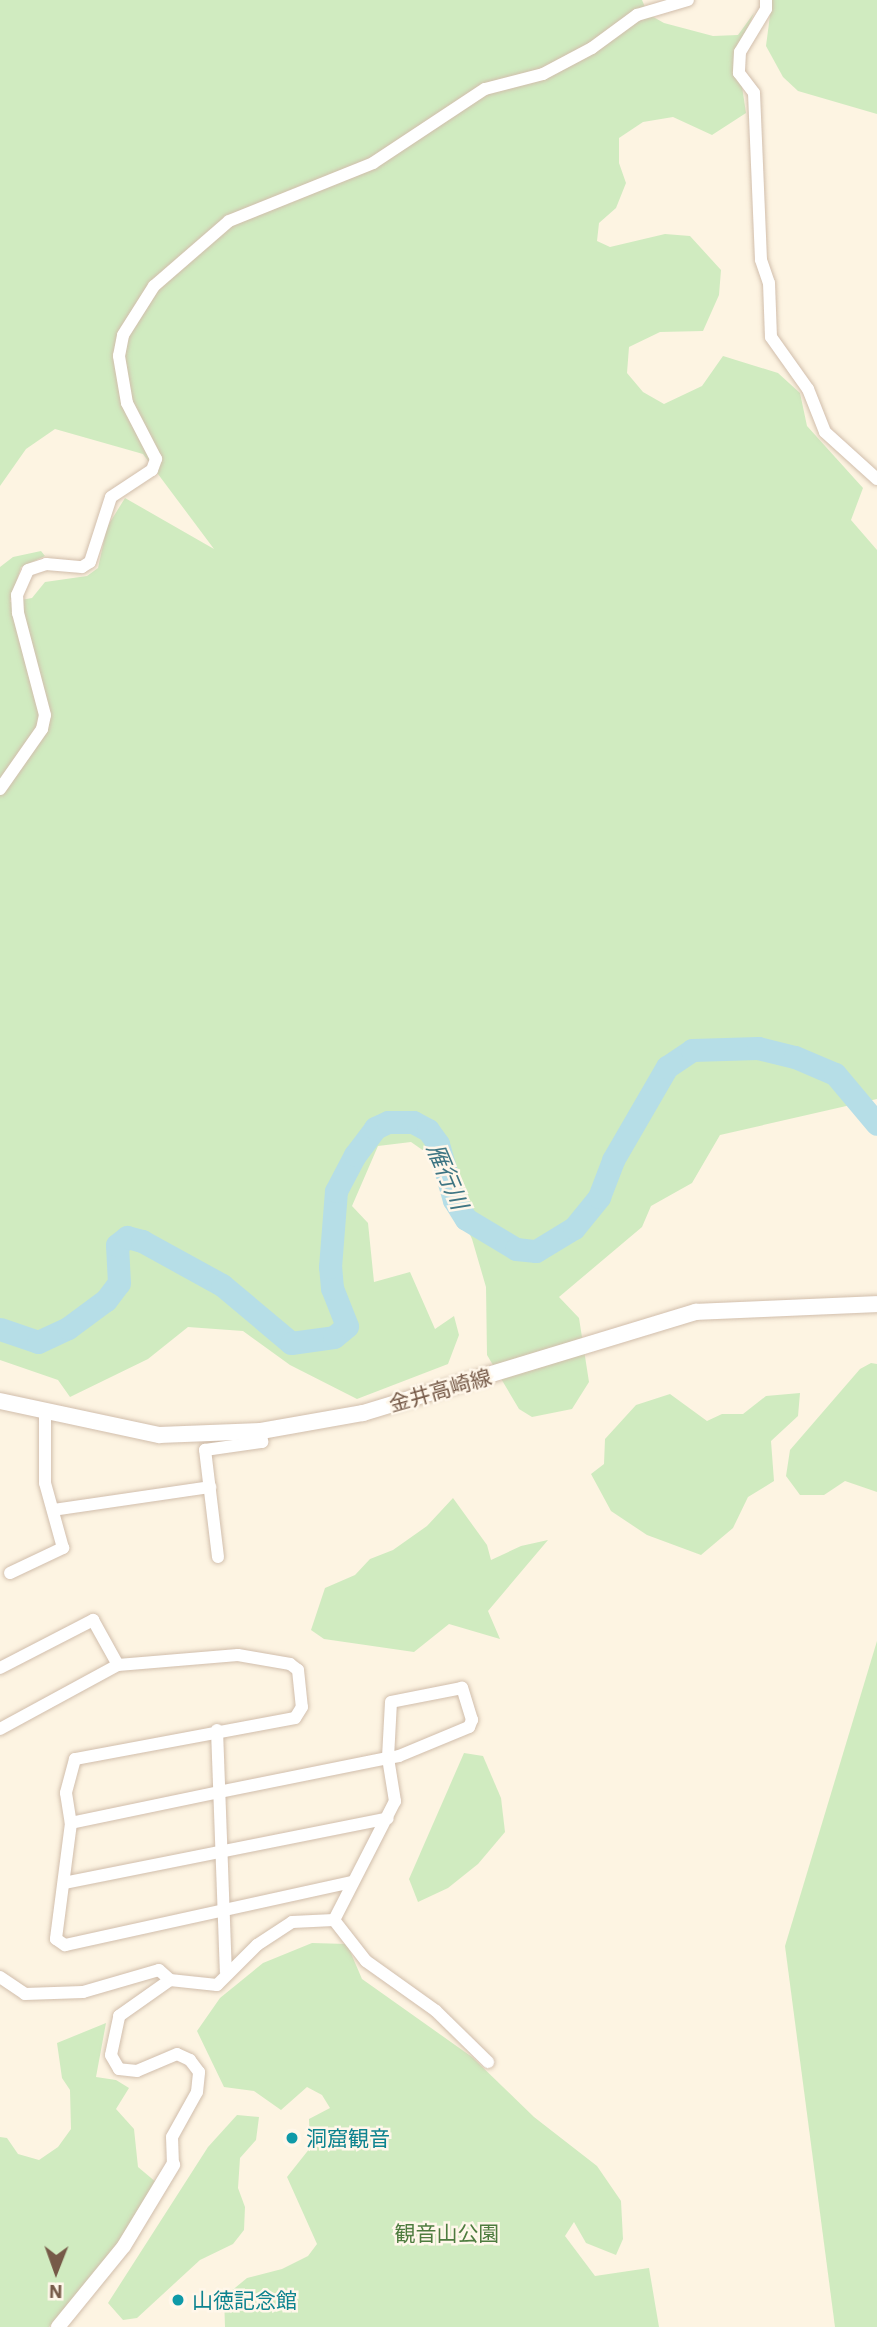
<!DOCTYPE html>
<html>
<head>
<meta charset="utf-8">
<style>
  body { margin:0 }
  #map { position:relative; width:877px; height:2327px; overflow:hidden; background:#fdf4e2; font-family:"IBM Plex Sans","Noto Sans JP",sans-serif }
  div>[style] { position:absolute }
  .green>* { inset:0; background:#d0ebc0 }
  .river>* { height:23px; margin:-11.5px; padding:0 11.5px; transform-origin:11.5px; border-radius:11.5px; background:#b6dee7 }
  .roads { filter:drop-shadow(0 0 2px #d1beac) drop-shadow(0 0 2px #d1beac) }
  .minor>* { height:12px; margin:-6px; padding:0 6px; transform-origin:6px; border-radius:6px; background:#fff }
  .tertiary>* { height:14px; margin:-7px; padding:0 7px; transform-origin:7px; border-radius:7px; background:#fff }
  .secondary>* { height:16px; margin:-8px; padding:0 8px; transform-origin:8px; border-radius:8px; background:#fff }
  .dots>* { width:19px; height:19px; translate:-50% -50%; box-sizing:border-box; border:4px solid #fff7ea; border-radius:50% }
  span { translate:-50% -50%; white-space:nowrap; text-align:center; line-height:1.15; -webkit-text-stroke:5px #fff7ea; paint-order:stroke }
  .street-label { font-size:21px; color:#765a48 }
  .culture-label { font-size:21px; color:#0d838f }
  .left { translate:0 -50%; text-align:left }
  .park-label { font-size:21px; color:#4e7c3f }
  .water-label { font-size:23px; color:#3e7583; font-style:italic }
  .north { position:absolute; left:21px; top:2236px; width:70px; height:70px; -webkit-text-stroke:5px #fff7ea; paint-order:stroke; rotate:181deg; font-size:19px; font-weight:700; line-height:28px; text-align:center; color:#765a48 }
  .north::after { content:''; display:block; margin:auto; width:24px; height:32px; background:#765a48; clip-path:polygon(50% 0,100% 100%,50% 72%,0 100%) }
</style>
</head>
<body>
<div id="map">
  <div class="green">
    <div style="clip-path:polygon(0 0,642px 0,648px 14px,664px 23px,713px 36px,738px 35px,754px 13px,737px 53px,746px 113px,712px 135px,673px 117px,643px 122px,619px 138px,619px 163px,626px 183px,616px 208px,599px 223px,597px 241px,610px 247px,665px 234px,690px 236px,721px 270px,719px 295px,703px 331px,660px 332px,629px 347px,627px 373px,643px 392px,664px 404px,702px 386px,723px 356px,778px 373px,800px 393px,807px 426px,863px 488px,851px 520px,877px 550px,877px 1099px,720px 1135px,692px 1183px,651px 1206px,642px 1227px,559px 1297px,579px 1318px,589px 1382px,572px 1409px,532px 1417px,519px 1409px,487px 1355px,486px 1287px,472px 1239px,434px 1158px,411px 1142px,378px 1146px,352px 1206px,368px 1223px,374px 1282px,410px 1272px,435px 1329px,454px 1316px,459px 1335px,448px 1364px,357px 1399px,290px 1365px,243px 1331px,188px 1327px,148px 1359px,70px 1397px,58px 1380px,0 1360px,0 567px,13px 557px,41px 551px,45px 556px,21px 567px,10px 602px,32px 598px,45px 582px,87px 576px,98px 568px,107px 527px,125px 498px,214px 549px,143px 454px,55px 429px,26px 449px,0 486px)"></div>
    <div style="clip-path:polygon(772px 0,877px 0,877px 114px,798px 91px,783px 77px,766px 46px)"></div>
    <div style="clip-path:polygon(871px 1363px,877px 1364px,877px 1492px,845px 1481px,824px 1495px,800px 1495px,786px 1476px,790px 1450px,860px 1369px)"></div>
    <div style="clip-path:polygon(800px 1393px,798px 1416px,771px 1441px,774px 1481px,748px 1497px,733px 1528px,701px 1555px,647px 1535px,611px 1511px,591px 1474px,604px 1464px,605px 1439px,636px 1405px,670px 1394px,707px 1421px,722px 1414px,743px 1414px,766px 1396px)"></div>
    <div style="clip-path:polygon(453px 1498px,487px 1545px,491px 1560px,521px 1546px,548px 1540px,488px 1611px,500px 1639px,449px 1624px,414px 1652px,324px 1639px,311px 1630px,325px 1588px,355px 1575px,370px 1559px,393px 1550px,427px 1526px)"></div>
    <div style="clip-path:polygon(877px 1641px,877px 2327px,835px 2327px,785px 1946px)"></div>
    <div style="clip-path:polygon(464px 1753px,483px 1756px,501px 1798px,505px 1832px,478px 1864px,448px 1888px,418px 1902px,409px 1879px)"></div>
    <div style="clip-path:polygon(312px 1943px,347px 1944px,362px 1979px,472px 2057px,534px 2117px,597px 2166px,621px 2201px,623px 2239px,616px 2255px,586px 2243px,574px 2222px,565px 2236px,595px 2276px,649px 2268px,659px 2327px,225px 2327px,224px 2297px,247px 2278px,282px 2269px,308px 2256px,317px 2244px,287px 2177px,310px 2148px,309px 2119px,330px 2108px,322px 2095px,307px 2087px,281px 2110px,254px 2091px,224px 2087px,197px 2031px,220px 1998px,263px 1963px)"></div>
    <div style="clip-path:polygon(106px 2023px,96px 2077px,116px 2080px,129px 2088px,116px 2109px,134px 2129px,138px 2167px,157px 2183px,116px 2245px,49px 2327px,0 2327px,0 2137px,7px 2138px,18px 2154px,39px 2160px,58px 2147px,71px 2129px,70px 2090px,62px 2078px,57px 2043px)"></div>
    <div style="clip-path:polygon(237px 2115px,259px 2117px,256px 2140px,240px 2158px,238px 2188px,245px 2207px,244px 2230px,233px 2244px,200px 2260px,137px 2318px,123px 2320px,108px 2303px,208px 2147px)"></div>
  </div>
  <div class="river">
    <div style="left:0;top:1329px;width:40px;rotate:18.9deg"></div>
    <div style="left:38px;top:1342px;width:33px;rotate:-25deg"></div>
    <div style="left:68px;top:1328px;width:47px;rotate:-36.4deg"></div>
    <div style="left:106px;top:1300px;width:21px;rotate:-53deg"></div>
    <div style="left:119px;top:1283px;width:38px;rotate:-93deg"></div>
    <div style="left:117px;top:1245px;width:13px;rotate:-39deg"></div>
    <div style="left:127px;top:1237px;width:16px;rotate:15deg"></div>
    <div style="left:142px;top:1241px;width:91px;rotate:28.8deg"></div>
    <div style="left:222px;top:1285px;width:90px;rotate:40deg"></div>
    <div style="left:291px;top:1343px;width:43px;rotate:-7.9deg"></div>
    <div style="left:334px;top:1337px;width:17px;rotate:-40deg"></div>
    <div style="left:347px;top:1326px;width:41px;rotate:-111.5deg"></div>
    <div style="left:332px;top:1288px;width:21px;rotate:-95deg"></div>
    <div style="left:330px;top:1267px;width:76px;rotate:-85.5deg"></div>
    <div style="left:336px;top:1191px;width:41px;rotate:-62.2deg"></div>
    <div style="left:355px;top:1155px;width:34px;rotate:-53deg"></div>
    <div style="left:375px;top:1128px;width:14px;rotate:-25deg"></div>
    <div style="left:388px;top:1122px;width:25px"></div>
    <div style="left:413px;top:1122px;width:17px;rotate:28deg"></div>
    <div style="left:428px;top:1130px;width:17px;rotate:54deg"></div>
    <div style="left:438px;top:1144px;width:58px;rotate:74.1deg"></div>
    <div style="left:454px;top:1200px;width:22px;rotate:58deg"></div>
    <div style="left:466px;top:1219px;width:58px;rotate:31deg"></div>
    <div style="left:516px;top:1249px;width:20px;rotate:6deg"></div>
    <div style="left:536px;top:1251px;width:44px;rotate:-31.2deg"></div>
    <div style="left:574px;top:1228px;width:40px;rotate:-51deg"></div>
    <div style="left:599px;top:1197px;width:40px;rotate:-69deg"></div>
    <div style="left:613px;top:1160px;width:108px;rotate:-59.9deg"></div>
    <div style="left:667px;top:1067px;width:30px;rotate:-34deg"></div>
    <div style="left:692px;top:1050px;width:66px;rotate:-1.7deg"></div>
    <div style="left:758px;top:1048px;width:38px;rotate:14deg"></div>
    <div style="left:795px;top:1057px;width:43px;rotate:23deg"></div>
    <div style="left:835px;top:1074px;width:65px;rotate:50deg"></div>
  </div>
  <div class="roads">
    <div class="minor">
      <div style="left:766px;top:0;width:9px;rotate:90deg"></div>
      <div style="left:766px;top:9px;width:50px;rotate:121.2deg"></div>
      <div style="left:740px;top:52px;width:21px;rotate:93deg"></div>
      <div style="left:739px;top:73px;width:25px;rotate:53deg"></div>
      <div style="left:754px;top:93px;width:167px;rotate:87.6deg"></div>
      <div style="left:761px;top:260px;width:24px;rotate:71deg"></div>
      <div style="left:769px;top:283px;width:54px;rotate:87.9deg"></div>
      <div style="left:771px;top:337px;width:64px;rotate:54.6deg"></div>
      <div style="left:808px;top:389px;width:46px;rotate:68.4deg"></div>
      <div style="left:825px;top:432px;width:70px;rotate:42.1deg"></div>
      <div style="left:0;top:789px;width:73px;rotate:-55deg"></div>
      <div style="left:42px;top:729px;width:14px;rotate:-78deg"></div>
      <div style="left:45px;top:715px;width:106px;rotate:-104.8deg"></div>
      <div style="left:18px;top:613px;width:18px;rotate:-93deg"></div>
      <div style="left:17px;top:595px;width:27px;rotate:-66deg"></div>
      <div style="left:28px;top:570px;width:19px;rotate:-18deg"></div>
      <div style="left:46px;top:564px;width:36px;rotate:5deg"></div>
      <div style="left:82px;top:567px;width:9px;rotate:-32deg"></div>
      <div style="left:90px;top:562px;width:68px;rotate:-72.1deg"></div>
      <div style="left:111px;top:497px;width:49px;rotate:-33.4deg"></div>
      <div style="left:152px;top:470px;width:12px;rotate:-70deg"></div>
      <div style="left:156px;top:459px;width:63px;rotate:-117.4deg"></div>
      <div style="left:127px;top:403px;width:48px;rotate:-99.7deg"></div>
      <div style="left:119px;top:356px;width:21px;rotate:-79deg"></div>
      <div style="left:123px;top:335px;width:58px;rotate:-57.7deg"></div>
      <div style="left:154px;top:286px;width:99px;rotate:-40.9deg"></div>
      <div style="left:229px;top:221px;width:155px;rotate:-21.9deg"></div>
      <div style="left:373px;top:163px;width:134px;rotate:-33.5deg"></div>
      <div style="left:485px;top:89px;width:60px;rotate:-14.5deg"></div>
      <div style="left:543px;top:74px;width:55px;rotate:-28deg"></div>
      <div style="left:592px;top:48px;width:56px;rotate:-36.3deg"></div>
      <div style="left:637px;top:15px;width:53px;rotate:-16.4deg"></div>
      <div style="left:53px;top:1510px;width:159px;rotate:-8.3deg"></div>
      <div style="left:218px;top:1557px;width:108px;rotate:-96.9deg"></div>
      <div style="left:205px;top:1450px;width:58px;rotate:-8deg"></div>
      <div style="left:262px;top:1442px;width:11px;rotate:-95deg"></div>
      <div style="left:10px;top:1573px;width:59px;rotate:-25.3deg"></div>
      <div style="left:63px;top:1548px;width:67px;rotate:-105.5deg"></div>
      <div style="left:45px;top:1483px;width:72px;rotate:-90deg"></div>
      <div style="left:0;top:1668px;width:105px;rotate:-27.3deg"></div>
      <div style="left:93px;top:1620px;width:51px;rotate:60.9deg"></div>
      <div style="left:0;top:1729px;width:134px;rotate:-28.5deg"></div>
      <div style="left:118px;top:1665px;width:120px;rotate:-4.8deg"></div>
      <div style="left:238px;top:1655px;width:53px;rotate:9.8deg"></div>
      <div style="left:290px;top:1664px;width:10px;rotate:37deg"></div>
      <div style="left:298px;top:1670px;width:37px;rotate:84deg"></div>
      <div style="left:302px;top:1707px;width:13px;rotate:122deg"></div>
      <div style="left:295px;top:1718px;width:224px;rotate:169.4deg"></div>
      <div style="left:75px;top:1759px;width:35px;rotate:105deg"></div>
      <div style="left:66px;top:1793px;width:30px;rotate:81deg"></div>
      <div style="left:71px;top:1823px;width:117px;rotate:97.4deg"></div>
      <div style="left:56px;top:1939px;width:11px;rotate:34deg"></div>
      <div style="left:65px;top:1945px;width:294px;rotate:-12.4deg"></div>
      <div style="left:217px;top:1730px;width:242px;rotate:87.9deg"></div>
      <div style="left:71px;top:1823px;width:151px;rotate:-11.8deg"></div>
      <div style="left:219px;top:1792px;width:172px;rotate:-11.4deg"></div>
      <div style="left:388px;top:1758px;width:11px;rotate:-10deg"></div>
      <div style="left:399px;top:1756px;width:76px;rotate:-22.5deg"></div>
      <div style="left:469px;top:1727px;width:8px;rotate:-67deg"></div>
      <div style="left:472px;top:1720px;width:34px;rotate:-107deg"></div>
      <div style="left:462px;top:1688px;width:72px;rotate:168.8deg"></div>
      <div style="left:391px;top:1702px;width:56px;rotate:93.1deg"></div>
      <div style="left:388px;top:1758px;width:44px;rotate:80.8deg"></div>
      <div style="left:395px;top:1801px;width:134px;rotate:117.1deg"></div>
      <div style="left:64px;top:1883px;width:330px;rotate:-11.3deg"></div>
      <div style="left:0;top:1977px;width:30px;rotate:34deg"></div>
      <div style="left:25px;top:1994px;width:58px;rotate:-2deg"></div>
      <div style="left:83px;top:1992px;width:79px;rotate:-16.1deg"></div>
      <div style="left:159px;top:1970px;width:15px;rotate:42deg"></div>
      <div style="left:173px;top:2165px;width:28px;rotate:-92deg"></div>
      <div style="left:172px;top:2137px;width:51px;rotate:-60.9deg"></div>
      <div style="left:197px;top:2092px;width:20px;rotate:-84deg"></div>
      <div style="left:199px;top:2072px;width:15px;rotate:-127deg"></div>
      <div style="left:190px;top:2060px;width:14px;rotate:-155deg"></div>
      <div style="left:177px;top:2054px;width:43px;rotate:157deg"></div>
      <div style="left:137px;top:2071px;width:18px;rotate:-174deg"></div>
      <div style="left:119px;top:2069px;width:16px;rotate:-120deg"></div>
      <div style="left:111px;top:2055px;width:40px;rotate:-78deg"></div>
      <div style="left:119px;top:2016px;width:62px;rotate:-35.2deg"></div>
      <div style="left:170px;top:1980px;width:47px;rotate:6.1deg"></div>
      <div style="left:217px;top:1985px;width:57px;rotate:-45deg"></div>
      <div style="left:257px;top:1945px;width:42px;rotate:-33.3deg"></div>
      <div style="left:292px;top:1922px;width:42px;rotate:-2.7deg"></div>
      <div style="left:334px;top:1920px;width:52px;rotate:52deg"></div>
      <div style="left:366px;top:1961px;width:86px;rotate:35.5deg"></div>
      <div style="left:436px;top:2011px;width:73px;rotate:44.4deg"></div>
    </div>
    <div class="tertiary">
      <div style="left:58px;top:2327px;width:104px;rotate:-50.8deg"></div>
      <div style="left:124px;top:2246px;width:95px;rotate:-58.8deg"></div>
    </div>
    <div class="secondary">
      <div style="left:0;top:1401px;width:163px;rotate:12.1deg"></div>
      <div style="left:159px;top:1435px;width:102px;rotate:-2.2deg"></div>
      <div style="left:261px;top:1431px;width:104px;rotate:-10deg"></div>
      <div style="left:363px;top:1413px;width:348px;rotate:-16.9deg"></div>
      <div style="left:696px;top:1312px;width:181px;rotate:-2.5deg"></div>
    </div>
  </div>
  <div class="dots">
    <div style="left:292px;top:2138px;background:#0f9aa8"></div>
    <div style="left:178px;top:2300px;background:#0f9aa8"></div>
  </div>
  <div class="street-label">
    <span style="left:440px;top:1390px;rotate:-16deg">金井高崎線</span>
  </div>
  <div class="culture-label">
    <span class="left" style="left:306px;top:2138px">洞窟観音</span>
    <span class="left" style="left:192px;top:2300px">山徳記念館</span>
  </div>
  <div class="park-label">
    <span style="left:447px;top:2233px">観音山公園</span>
  </div>
  <div class="water-label">
    <span style="left:448px;top:1176px;rotate:67deg">雁行川</span>
  </div>
  <div class="north">N</div>
</div>
</body>
</html>
